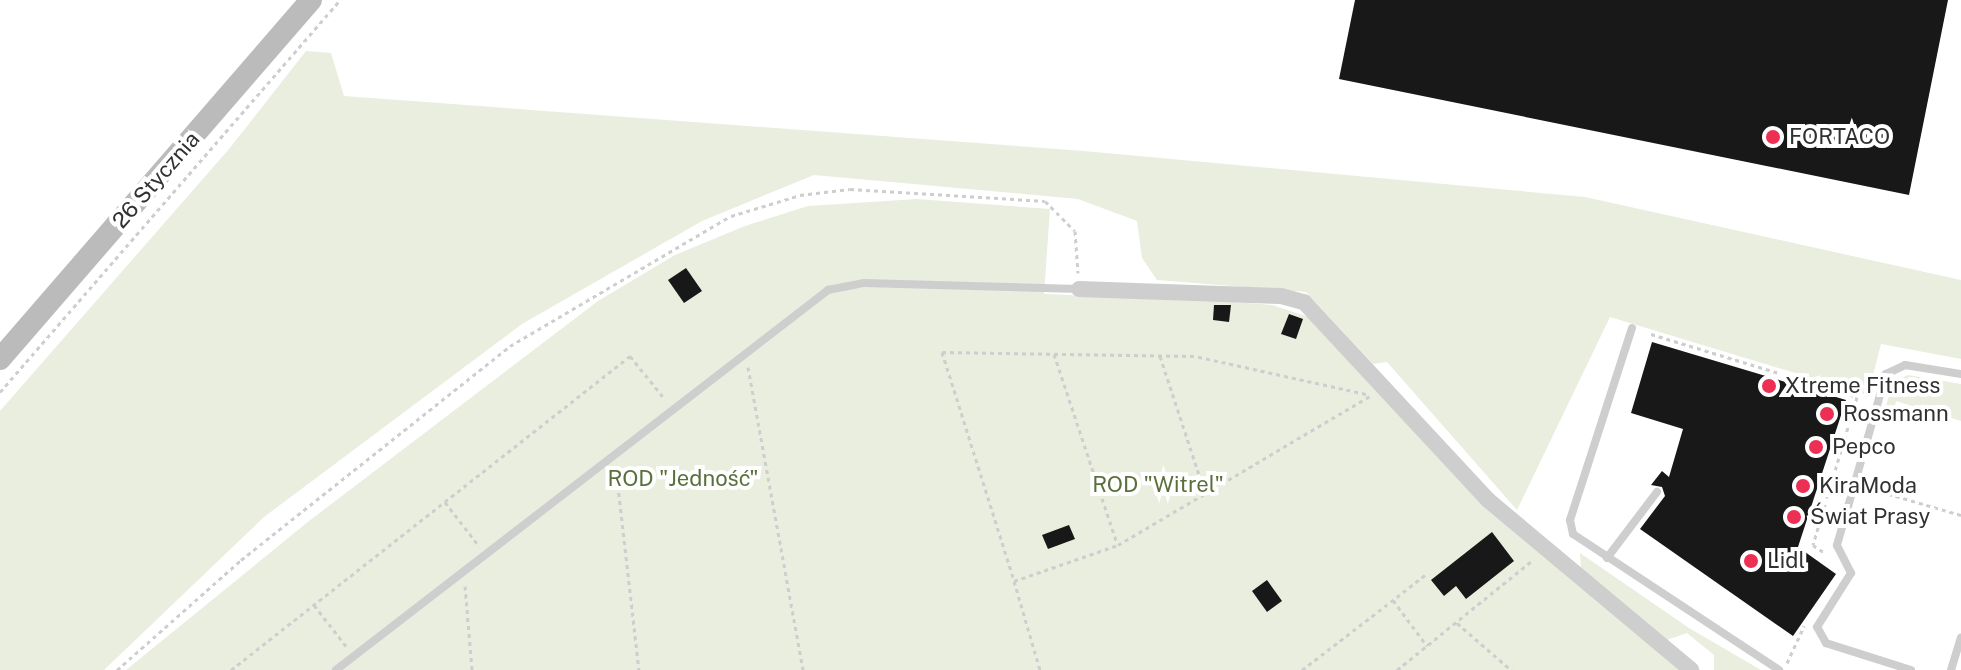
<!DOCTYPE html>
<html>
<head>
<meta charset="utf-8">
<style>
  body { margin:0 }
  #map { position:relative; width:1961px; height:670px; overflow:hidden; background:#fff; font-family:"Public Sans",sans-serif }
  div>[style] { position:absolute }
  .green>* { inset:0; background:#e9eedf }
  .building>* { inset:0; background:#181818 }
  .path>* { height:3px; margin-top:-1.5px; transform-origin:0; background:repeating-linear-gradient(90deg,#cecece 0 4px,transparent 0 8px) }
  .lane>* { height:8px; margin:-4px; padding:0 4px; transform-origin:4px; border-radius:4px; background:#cecece }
  .street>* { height:16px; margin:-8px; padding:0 8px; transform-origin:8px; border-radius:8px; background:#cecece }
  .secondary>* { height:22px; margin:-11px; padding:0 11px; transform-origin:11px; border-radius:11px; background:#bbb }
  .dots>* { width:22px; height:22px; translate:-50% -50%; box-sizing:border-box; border:4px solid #fff; border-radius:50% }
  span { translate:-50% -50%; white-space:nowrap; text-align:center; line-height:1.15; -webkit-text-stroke:8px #fff; paint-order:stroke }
  .poi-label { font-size:22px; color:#313131 }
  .left { translate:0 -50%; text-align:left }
  .street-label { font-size:22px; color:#313131 }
  .park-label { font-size:22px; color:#5a703c }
</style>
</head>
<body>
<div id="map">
  <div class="green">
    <div style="clip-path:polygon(306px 51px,331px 53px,344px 96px,1084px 151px,1585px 197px,1961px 280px,1961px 359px,1881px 344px,1868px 395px,1610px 317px,1517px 510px,1387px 362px,1373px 364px,1306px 292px,1157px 280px,1142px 258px,1137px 221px,1078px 199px,814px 175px,702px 221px,522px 324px,264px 517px,104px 670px,0 670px,0 411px,229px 149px)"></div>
    <div style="clip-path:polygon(917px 199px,1050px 209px,1044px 294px,1235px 302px,1272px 305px,1315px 319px,1467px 487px,1686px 670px,126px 670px,309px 521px,598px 301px,675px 255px,745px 226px,808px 206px)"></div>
    <div style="clip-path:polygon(1908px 375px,1961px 384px,1961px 421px,1896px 401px,1893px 415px,1889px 413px,1886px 406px,1893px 382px)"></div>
    <div style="clip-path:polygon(1580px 553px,1689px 628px,1761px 670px,1714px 670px,1714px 655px,1687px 633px,1667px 640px,1581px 569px)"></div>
  </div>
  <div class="building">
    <div style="clip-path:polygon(1355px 0,1948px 0,1909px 195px,1339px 79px)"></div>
    <div style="clip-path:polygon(686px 268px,702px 291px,684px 303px,668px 280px)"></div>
    <div style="clip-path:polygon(1214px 305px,1231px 305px,1229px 322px,1213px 320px)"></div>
    <div style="clip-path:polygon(1289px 314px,1303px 319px,1296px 339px,1281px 334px)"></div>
    <div style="clip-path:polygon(1652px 342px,1846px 400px,1798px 547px,1836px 574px,1793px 636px,1640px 529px,1665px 496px,1662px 487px,1651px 485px,1662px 471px,1669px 477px,1683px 429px,1631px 413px)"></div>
    <div style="clip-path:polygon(1069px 525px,1075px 539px,1048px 549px,1042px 535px)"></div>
    <div style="clip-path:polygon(1492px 532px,1514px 561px,1466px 599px,1456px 586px,1444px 596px,1431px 580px)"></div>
    <div style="clip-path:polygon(1267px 580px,1282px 601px,1267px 612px,1252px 591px)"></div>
  </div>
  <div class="path">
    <div style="left:1651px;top:334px;width:215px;rotate:17deg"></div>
    <div style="left:1857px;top:397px;width:154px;rotate:106.6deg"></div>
    <div style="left:1813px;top:545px;width:14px;rotate:34deg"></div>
    <div style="left:1054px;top:354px;width:199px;rotate:71.6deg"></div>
    <div style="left:1160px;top:356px;width:144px;rotate:71.8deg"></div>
    <div style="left:748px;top:367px;width:308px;rotate:79.7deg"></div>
    <div style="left:0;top:392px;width:519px;rotate:-49.06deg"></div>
    <div style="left:1366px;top:394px;width:176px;rotate:-167.5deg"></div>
    <div style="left:1194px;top:356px;width:252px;rotate:-179.1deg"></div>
    <div style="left:942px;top:352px;width:240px;rotate:72.5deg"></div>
    <div style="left:1014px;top:581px;width:110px;rotate:-19.1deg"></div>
    <div style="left:1118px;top:545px;width:293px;rotate:-30.6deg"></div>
    <div style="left:616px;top:469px;width:202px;rotate:83.5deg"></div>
    <div style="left:1865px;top:487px;width:100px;rotate:16.3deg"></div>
    <div style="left:445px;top:502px;width:56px;rotate:52.3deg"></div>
    <div style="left:1425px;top:575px;width:41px;rotate:142deg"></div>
    <div style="left:1393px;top:600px;width:57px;rotate:53.5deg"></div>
    <div style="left:1014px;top:581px;width:93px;rotate:73.7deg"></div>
    <div style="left:465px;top:586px;width:84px;rotate:85.2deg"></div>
    <div style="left:314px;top:605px;width:52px;rotate:52deg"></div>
    <div style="left:1457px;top:623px;width:72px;rotate:41deg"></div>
    <div style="left:1787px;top:663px;width:41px;rotate:-65.3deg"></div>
    <div style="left:117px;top:670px;width:166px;rotate:-41.6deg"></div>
    <div style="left:241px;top:560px;width:344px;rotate:-38.5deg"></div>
    <div style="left:510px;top:346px;width:256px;rotate:-30.5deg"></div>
    <div style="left:731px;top:216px;width:72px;rotate:-16.9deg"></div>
    <div style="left:800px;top:195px;width:50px;rotate:-6.8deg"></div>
    <div style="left:850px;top:189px;width:195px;rotate:3.5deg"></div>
    <div style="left:1045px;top:201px;width:42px;rotate:45deg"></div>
    <div style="left:1075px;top:231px;width:42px;rotate:85.9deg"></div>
    <div style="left:231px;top:670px;width:508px;rotate:-38.2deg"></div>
    <div style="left:630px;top:356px;width:55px;rotate:50.9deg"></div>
    <div style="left:1302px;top:670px;width:115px;rotate:-37.6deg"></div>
    <div style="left:1397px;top:670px;width:176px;rotate:-39deg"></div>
  </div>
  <div class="lane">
    <div style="left:1632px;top:328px;width:202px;rotate:107.9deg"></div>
    <div style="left:1570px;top:520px;width:14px;rotate:78deg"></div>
    <div style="left:1573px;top:534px;width:247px;rotate:33.4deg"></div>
    <div style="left:1607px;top:558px;width:83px;rotate:-52.9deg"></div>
    <div style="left:336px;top:670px;width:622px;rotate:-37.68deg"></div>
    <div style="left:828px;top:290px;width:37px;rotate:-11deg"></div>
    <div style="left:864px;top:283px;width:215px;rotate:1.6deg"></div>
    <div style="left:1911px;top:670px;width:89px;rotate:-162.4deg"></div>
    <div style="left:1826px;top:643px;width:18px;rotate:-119deg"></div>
    <div style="left:1817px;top:627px;width:64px;rotate:-57.8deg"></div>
    <div style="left:1851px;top:573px;width:31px;rotate:-117deg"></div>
    <div style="left:1837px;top:545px;width:178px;rotate:-74deg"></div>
    <div style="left:1886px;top:374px;width:21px;rotate:-25deg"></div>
    <div style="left:1905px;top:365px;width:57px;rotate:9.1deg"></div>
    <div style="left:1951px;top:670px;width:34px;rotate:-73deg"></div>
  </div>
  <div class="street">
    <div style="left:1079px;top:289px;width:202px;rotate:2deg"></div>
    <div style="left:1281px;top:296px;width:24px;rotate:15deg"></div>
    <div style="left:1304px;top:302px;width:270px;rotate:47.1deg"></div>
    <div style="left:1488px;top:500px;width:265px;rotate:39.9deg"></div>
  </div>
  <div class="secondary">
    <div style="left:0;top:359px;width:475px;rotate:-49.1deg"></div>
  </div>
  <div class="dots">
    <div style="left:1773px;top:137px;background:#ec2f52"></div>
    <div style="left:1769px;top:386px;background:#ec2f52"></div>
    <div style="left:1827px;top:414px;background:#ec2f52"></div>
    <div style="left:1816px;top:447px;background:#ec2f52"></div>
    <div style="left:1803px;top:486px;background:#ec2f52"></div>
    <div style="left:1794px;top:517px;background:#ec2f52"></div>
    <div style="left:1751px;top:561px;background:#ec2f52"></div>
  </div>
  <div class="poi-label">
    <span class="left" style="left:1789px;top:137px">FORTACO</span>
    <span class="left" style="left:1785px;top:386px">Xtreme Fitness</span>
    <span class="left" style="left:1843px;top:414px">Rossmann</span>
    <span class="left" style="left:1832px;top:447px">Pepco</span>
    <span class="left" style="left:1819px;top:486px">KiraModa</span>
    <span class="left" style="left:1810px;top:517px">Świat Prasy</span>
    <span class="left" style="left:1767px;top:561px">Lidl</span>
  </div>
  <div class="street-label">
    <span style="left:156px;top:180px;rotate:-49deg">26 Stycznia</span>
  </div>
  <div class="park-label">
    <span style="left:683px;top:479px">ROD "Jedność"</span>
    <span style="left:1158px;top:485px">ROD "Witrel"</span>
  </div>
</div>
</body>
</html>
